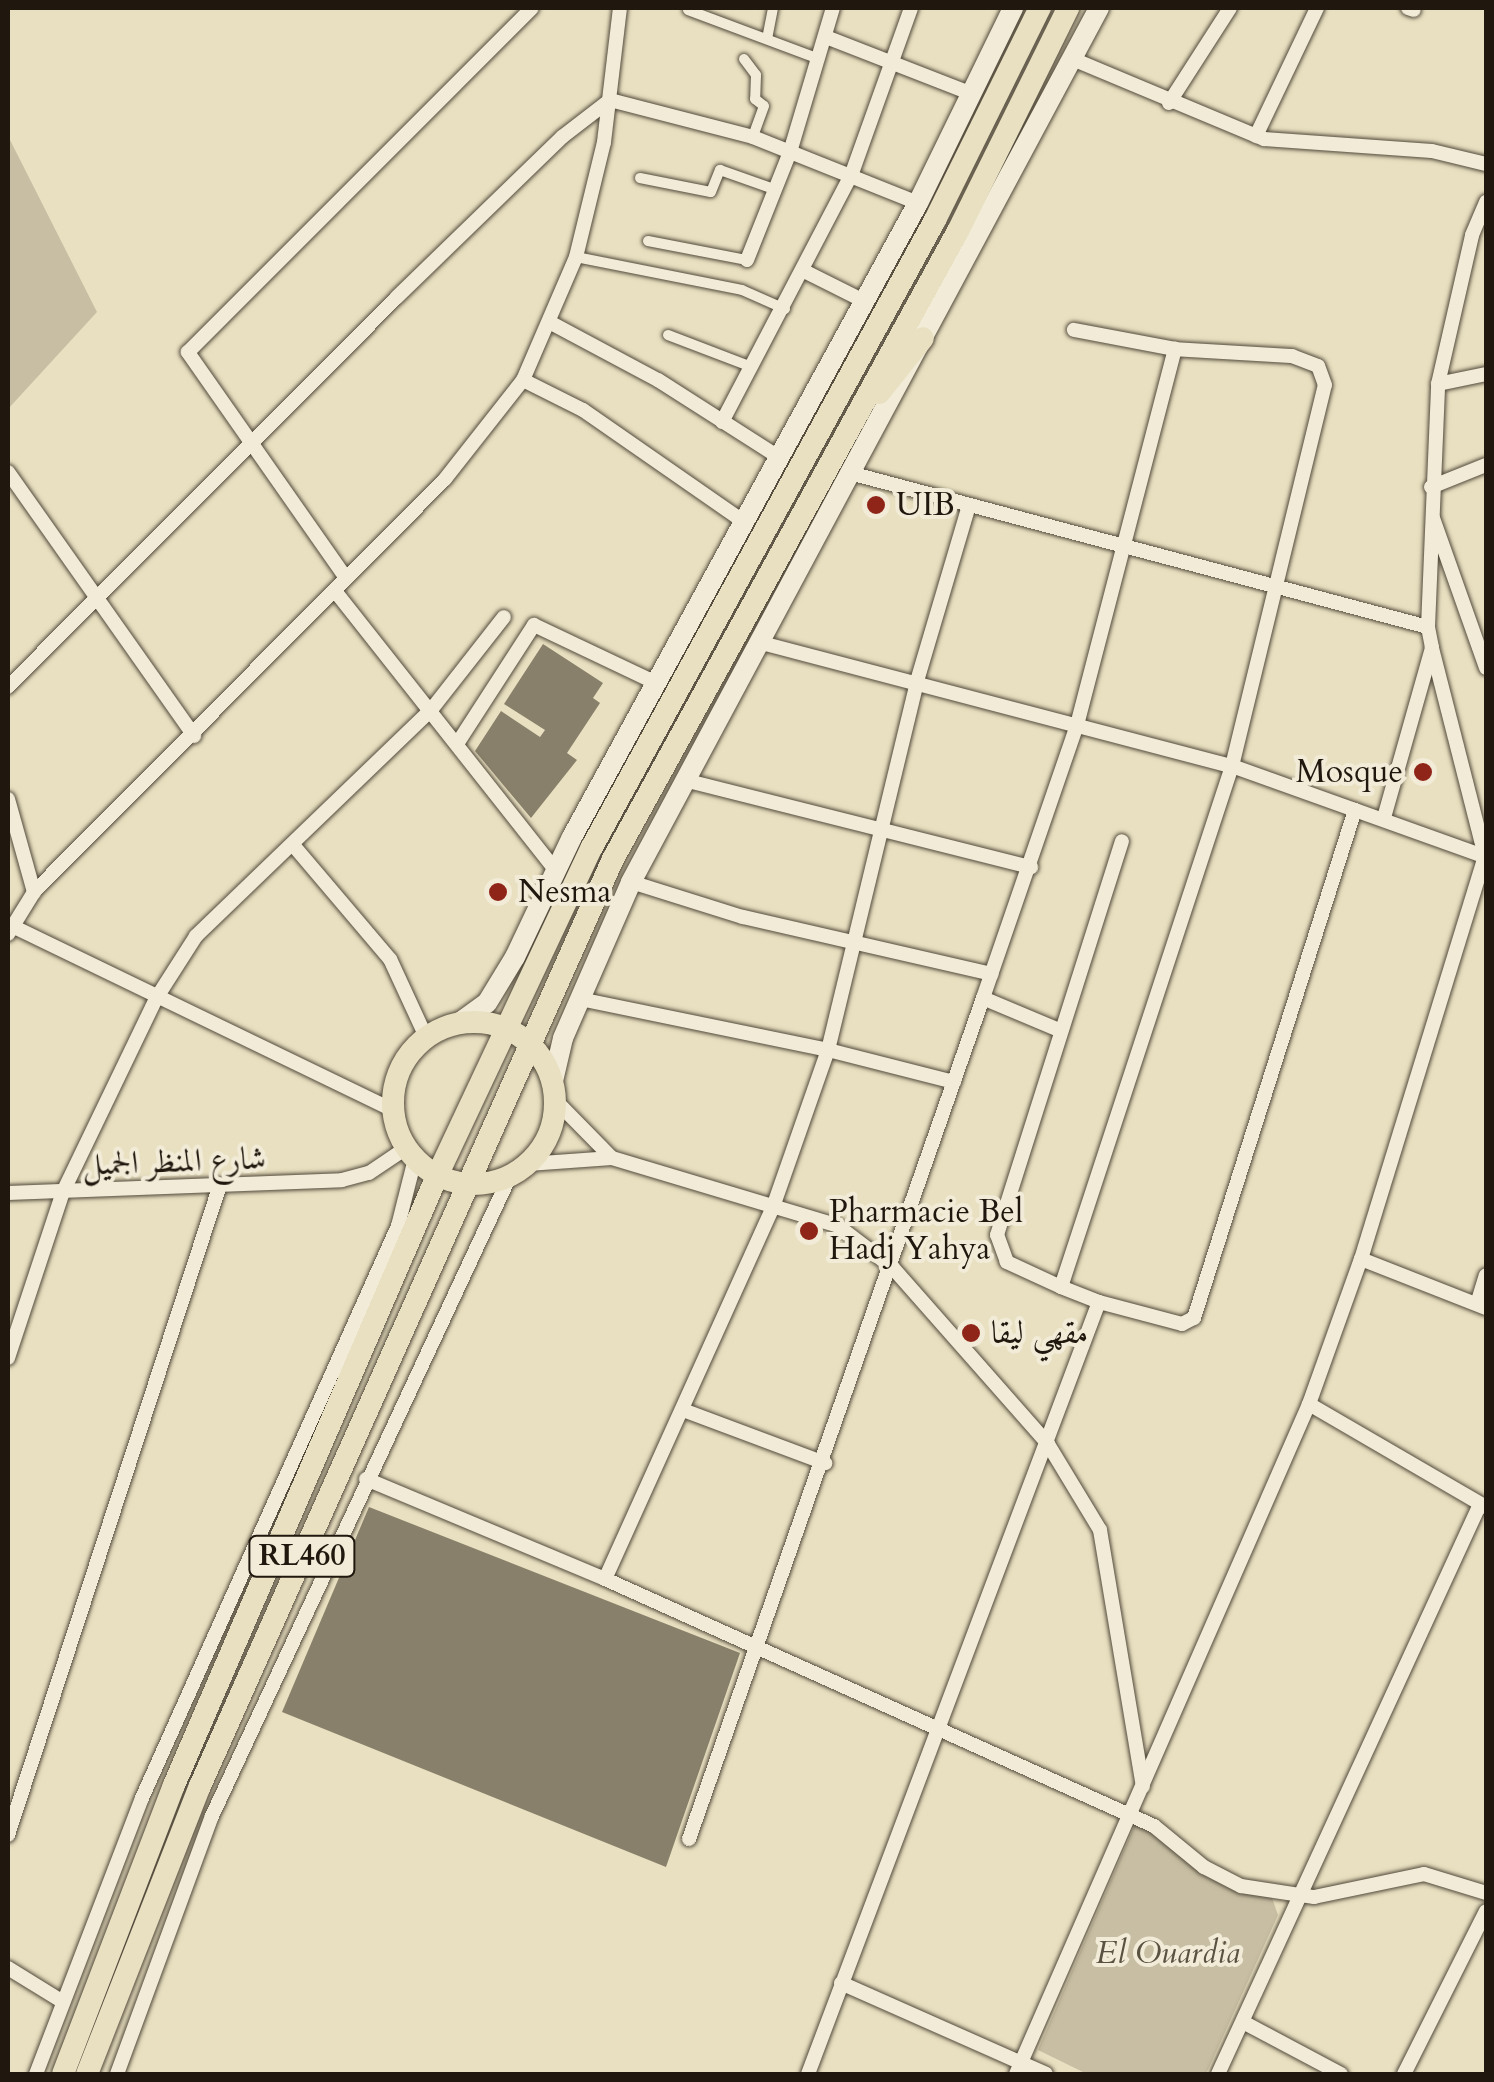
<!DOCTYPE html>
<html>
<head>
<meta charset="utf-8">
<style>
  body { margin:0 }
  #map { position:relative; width:1494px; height:2082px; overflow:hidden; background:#e9e0c1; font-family:Cardo,Amiri,serif }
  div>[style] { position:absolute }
  .green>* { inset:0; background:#c7bea3 }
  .building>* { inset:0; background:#89806b }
  .roads { filter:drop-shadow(0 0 2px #52493b) drop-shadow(0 0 2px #52493b) }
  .pedestrian>* { height:10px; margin:-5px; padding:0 5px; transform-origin:5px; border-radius:5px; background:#f1ebd7 }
  .minor>* { height:14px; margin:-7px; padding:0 7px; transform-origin:7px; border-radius:7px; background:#f1ebd7 }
  .secondary>* { height:20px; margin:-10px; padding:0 10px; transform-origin:10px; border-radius:10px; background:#f1ebd7 }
  .primary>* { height:22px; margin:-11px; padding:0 11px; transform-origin:11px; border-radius:11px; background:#e9e0c1 }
  .primary>.ring { margin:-11px; padding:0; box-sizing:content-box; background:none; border:22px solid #e9e0c1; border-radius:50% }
  .dots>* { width:28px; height:28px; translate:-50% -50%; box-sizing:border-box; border:5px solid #f1ebd7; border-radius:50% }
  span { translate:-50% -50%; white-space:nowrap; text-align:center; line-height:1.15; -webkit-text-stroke:8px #f1ebd7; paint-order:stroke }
  .shield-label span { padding:2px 8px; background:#f1ebd7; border:2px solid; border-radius:8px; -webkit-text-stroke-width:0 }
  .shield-label { font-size:30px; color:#20170e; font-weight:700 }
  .poi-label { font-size:32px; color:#20170e }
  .left { translate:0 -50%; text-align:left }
  .right { translate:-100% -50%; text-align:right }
  .street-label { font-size:32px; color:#20170e }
  .park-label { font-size:32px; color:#5a5142; font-style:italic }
  .frame { position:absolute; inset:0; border:10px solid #20170e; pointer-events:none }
</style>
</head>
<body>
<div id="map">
  <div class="green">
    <div style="clip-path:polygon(8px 136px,97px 312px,8px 409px)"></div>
    <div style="clip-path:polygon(1137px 1820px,1154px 1825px,1163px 1843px,1185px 1860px,1271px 1895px,1278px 1915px,1206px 2074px,1087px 2074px,1038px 2050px)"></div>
  </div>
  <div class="building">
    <div style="clip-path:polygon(543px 644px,603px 683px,593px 698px,600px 703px,567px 753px,577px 760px,531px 818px,475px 751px,501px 711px,540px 737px,545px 730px,504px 704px)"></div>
    <div style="clip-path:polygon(369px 1507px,740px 1653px,666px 1867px,282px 1712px)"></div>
  </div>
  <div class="roads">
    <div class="pedestrian">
      <div style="left:688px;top:10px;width:140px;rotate:20.5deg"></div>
      <div style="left:767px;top:39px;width:32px;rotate:-79deg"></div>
      <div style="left:744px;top:59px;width:20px;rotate:53deg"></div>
      <div style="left:756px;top:75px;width:24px;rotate:92deg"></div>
      <div style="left:755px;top:99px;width:11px;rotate:38deg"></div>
      <div style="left:764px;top:106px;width:33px;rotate:110deg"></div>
      <div style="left:640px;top:178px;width:72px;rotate:11.2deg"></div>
      <div style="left:711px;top:192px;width:24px;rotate:-68deg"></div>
      <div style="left:720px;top:170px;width:57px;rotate:19.4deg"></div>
      <div style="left:648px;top:241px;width:101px;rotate:10.9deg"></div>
      <div style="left:576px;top:257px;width:169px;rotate:11.2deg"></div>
      <div style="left:742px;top:290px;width:47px;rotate:23.8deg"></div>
      <div style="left:668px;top:335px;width:90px;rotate:20.9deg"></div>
    </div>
    <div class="minor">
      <div style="left:1408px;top:8px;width:6px;rotate:18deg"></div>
      <div style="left:826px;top:37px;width:157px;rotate:21.3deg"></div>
      <div style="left:1075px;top:60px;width:205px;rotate:22.7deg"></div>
      <div style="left:1264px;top:139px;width:168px;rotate:4.1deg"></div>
      <div style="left:1432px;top:151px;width:56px;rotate:13.5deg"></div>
      <div style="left:1169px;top:103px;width:113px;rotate:-57.3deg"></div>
      <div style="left:1256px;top:136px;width:142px;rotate:-64.5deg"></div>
      <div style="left:747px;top:260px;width:116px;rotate:-68.3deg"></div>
      <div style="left:790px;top:152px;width:150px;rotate:-73.4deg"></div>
      <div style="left:804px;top:271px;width:67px;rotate:26.6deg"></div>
      <div style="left:553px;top:324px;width:119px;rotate:28.1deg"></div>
      <div style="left:658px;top:380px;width:141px;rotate:32.6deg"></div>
      <div style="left:523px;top:380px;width:67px;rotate:26.6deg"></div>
      <div style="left:583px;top:410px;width:195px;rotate:34.8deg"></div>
      <div style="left:1438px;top:384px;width:49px;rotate:-11.8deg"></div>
      <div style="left:722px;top:422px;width:281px;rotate:-62.4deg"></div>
      <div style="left:852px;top:173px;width:175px;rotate:-70.3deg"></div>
      <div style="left:8px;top:472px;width:323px;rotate:54.8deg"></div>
      <div style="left:850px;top:473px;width:598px;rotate:14.92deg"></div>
      <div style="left:1428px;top:627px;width:21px;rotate:79deg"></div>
      <div style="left:1432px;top:648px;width:177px;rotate:105.8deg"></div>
      <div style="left:1431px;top:487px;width:59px;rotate:-21.8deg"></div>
      <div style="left:1433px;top:518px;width:159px;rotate:70.5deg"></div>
      <div style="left:346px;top:578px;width:276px;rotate:-125deg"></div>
      <div style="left:188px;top:352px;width:486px;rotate:-45deg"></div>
      <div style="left:335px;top:591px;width:357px;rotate:51.7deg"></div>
      <div style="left:1428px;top:627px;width:243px;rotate:-87.6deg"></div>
      <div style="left:1438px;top:384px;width:153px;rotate:-77.1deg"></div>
      <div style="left:1472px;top:235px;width:36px;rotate:-67deg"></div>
      <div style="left:758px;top:642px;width:490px;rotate:14.7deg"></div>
      <div style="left:1232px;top:766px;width:270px;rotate:19.7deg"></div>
      <div style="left:8px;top:687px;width:551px;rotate:-45.07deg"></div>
      <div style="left:397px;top:297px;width:230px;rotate:-44.1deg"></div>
      <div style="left:562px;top:137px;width:61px;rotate:-37.6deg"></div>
      <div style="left:610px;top:100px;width:148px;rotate:14.5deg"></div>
      <div style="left:753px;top:137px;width:178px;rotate:21.8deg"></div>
      <div style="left:457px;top:744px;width:142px;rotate:-57.1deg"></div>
      <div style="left:534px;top:625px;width:135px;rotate:25.4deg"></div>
      <div style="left:684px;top:780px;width:358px;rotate:14.1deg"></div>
      <div style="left:8px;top:799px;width:97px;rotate:74.4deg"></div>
      <div style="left:294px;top:846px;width:148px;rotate:49.7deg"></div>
      <div style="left:390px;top:959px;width:86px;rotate:65.2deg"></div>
      <div style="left:631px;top:882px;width:117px;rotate:17.4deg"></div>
      <div style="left:743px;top:917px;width:255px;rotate:12.9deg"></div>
      <div style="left:8px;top:924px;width:428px;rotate:25.8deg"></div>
      <div style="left:8px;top:934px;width:49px;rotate:-58.2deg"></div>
      <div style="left:34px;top:892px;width:583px;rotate:-45.14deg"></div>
      <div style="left:445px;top:479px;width:126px;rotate:-51.8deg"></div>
      <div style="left:523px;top:380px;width:134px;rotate:-66.7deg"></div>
      <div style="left:576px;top:257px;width:118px;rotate:-76.3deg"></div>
      <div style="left:604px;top:142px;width:135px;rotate:-83.2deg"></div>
      <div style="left:580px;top:999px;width:253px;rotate:11.6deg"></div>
      <div style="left:828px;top:1050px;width:166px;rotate:109.3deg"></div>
      <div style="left:773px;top:1207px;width:408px;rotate:114.3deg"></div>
      <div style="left:1059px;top:1030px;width:82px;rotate:-157.2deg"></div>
      <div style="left:983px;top:998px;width:289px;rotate:-71deg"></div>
      <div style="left:1077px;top:725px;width:389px;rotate:-75.4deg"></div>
      <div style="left:1175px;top:349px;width:103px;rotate:-169.3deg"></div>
      <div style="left:954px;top:1082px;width:130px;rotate:-165.7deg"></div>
      <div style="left:828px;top:1050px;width:380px;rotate:-76.4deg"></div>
      <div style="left:917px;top:681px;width:183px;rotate:-73.5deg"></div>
      <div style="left:556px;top:1101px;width:80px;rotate:45.5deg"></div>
      <div style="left:528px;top:1164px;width:84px;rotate:-4.1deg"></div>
      <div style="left:612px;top:1158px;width:236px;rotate:16.7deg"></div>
      <div style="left:838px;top:1226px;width:69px;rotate:37.4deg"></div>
      <div style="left:893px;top:1268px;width:235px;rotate:48.6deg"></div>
      <div style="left:1048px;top:1444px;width:100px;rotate:58.8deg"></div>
      <div style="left:1100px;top:1530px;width:260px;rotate:80.5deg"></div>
      <div style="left:8px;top:1193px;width:334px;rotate:-2.2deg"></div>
      <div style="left:342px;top:1180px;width:28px;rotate:-15deg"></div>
      <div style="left:369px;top:1173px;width:45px;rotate:-34deg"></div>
      <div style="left:1361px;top:1259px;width:134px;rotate:21.4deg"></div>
      <div style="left:1061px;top:1287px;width:60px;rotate:-155.2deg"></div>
      <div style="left:1007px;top:1262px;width:29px;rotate:-110deg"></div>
      <div style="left:997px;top:1235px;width:413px;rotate:-72.4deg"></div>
      <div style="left:1099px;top:1302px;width:41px;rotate:-158.5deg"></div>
      <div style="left:1061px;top:1287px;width:548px;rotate:-71.83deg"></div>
      <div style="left:1232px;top:766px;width:392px;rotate:-76.3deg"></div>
      <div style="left:1325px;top:385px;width:20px;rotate:-110deg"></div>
      <div style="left:1318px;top:366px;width:28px;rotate:-159deg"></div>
      <div style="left:1292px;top:356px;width:117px;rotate:-176.6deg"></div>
      <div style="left:1477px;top:1304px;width:30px;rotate:-73deg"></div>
      <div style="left:8px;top:1358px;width:175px;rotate:-71.7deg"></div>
      <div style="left:63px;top:1192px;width:216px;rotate:-64.3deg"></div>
      <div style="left:157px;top:997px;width:72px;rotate:-57.4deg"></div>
      <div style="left:196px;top:936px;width:326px;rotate:-43.9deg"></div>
      <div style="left:431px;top:710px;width:118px;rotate:-51.9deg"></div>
      <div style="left:1309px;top:1404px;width:205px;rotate:30.2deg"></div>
      <div style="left:683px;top:1410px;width:152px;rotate:20.5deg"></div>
      <div style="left:366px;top:1479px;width:259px;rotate:22.7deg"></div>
      <div style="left:605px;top:1579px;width:602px;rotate:24.22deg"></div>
      <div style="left:1154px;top:1826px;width:65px;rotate:39.4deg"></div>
      <div style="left:1204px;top:1867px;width:42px;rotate:27.2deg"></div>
      <div style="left:1241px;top:1886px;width:74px;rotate:8.6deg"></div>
      <div style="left:1314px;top:1897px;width:112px;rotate:-11.8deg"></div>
      <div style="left:1424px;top:1874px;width:65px;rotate:17deg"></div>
      <div style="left:8px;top:1835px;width:681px;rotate:-71.94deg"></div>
      <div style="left:689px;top:1839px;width:891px;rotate:-70.73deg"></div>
      <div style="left:8px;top:1968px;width:65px;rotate:31.7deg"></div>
      <div style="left:841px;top:1983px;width:224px;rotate:23.9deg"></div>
      <div style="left:1243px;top:2022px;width:111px;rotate:28deg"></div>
      <div style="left:36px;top:2074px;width:296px;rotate:-69deg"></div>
      <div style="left:142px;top:1798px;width:627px;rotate:-65.89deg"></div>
      <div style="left:398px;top:1226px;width:69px;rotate:-75.8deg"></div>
      <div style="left:117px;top:2074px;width:275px;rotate:-69.8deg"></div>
      <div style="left:212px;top:1816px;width:706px;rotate:-65.03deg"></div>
      <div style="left:808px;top:2074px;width:825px;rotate:-69.35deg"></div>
      <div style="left:1099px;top:1302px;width:86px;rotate:14.8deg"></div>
      <div style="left:1182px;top:1324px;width:13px;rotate:-27deg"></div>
      <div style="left:1194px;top:1318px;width:533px;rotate:-72.42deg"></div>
      <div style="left:1016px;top:2074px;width:731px;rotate:-66.38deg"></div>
      <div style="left:1309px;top:1404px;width:154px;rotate:-70.3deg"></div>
      <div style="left:1361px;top:1259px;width:422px;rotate:-72.9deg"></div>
      <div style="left:1485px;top:856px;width:215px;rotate:-104.3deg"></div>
      <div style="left:1218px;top:2074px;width:627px;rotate:-65.31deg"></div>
      <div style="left:1404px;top:2074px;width:182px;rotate:-63.3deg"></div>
    </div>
    <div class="secondary">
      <div style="left:459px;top:1023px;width:34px;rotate:-36deg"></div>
      <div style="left:487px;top:1003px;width:54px;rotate:-58.7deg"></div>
      <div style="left:515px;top:957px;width:133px;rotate:-64.6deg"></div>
      <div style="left:572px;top:837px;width:722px;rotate:-61.38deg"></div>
      <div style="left:918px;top:203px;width:217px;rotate:-64deg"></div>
      <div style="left:553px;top:1081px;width:44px;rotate:-76.9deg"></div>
      <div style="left:563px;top:1038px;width:170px;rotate:-66.4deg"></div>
      <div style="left:631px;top:882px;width:991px;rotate:-61.83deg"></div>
    </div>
    <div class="primary">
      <div style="left:879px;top:393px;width:70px;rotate:-51.3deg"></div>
      <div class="ring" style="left:393px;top:1022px;width:140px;height:140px"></div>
      <div style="left:63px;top:2074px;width:310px;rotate:-69deg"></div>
      <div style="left:174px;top:1785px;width:663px;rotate:-66.64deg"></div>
      <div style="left:437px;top:1176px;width:364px;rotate:-64.8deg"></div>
      <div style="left:592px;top:847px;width:715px;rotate:-61.32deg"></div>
      <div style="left:935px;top:220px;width:237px;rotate:-63.7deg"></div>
      <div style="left:87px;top:2074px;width:309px;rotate:-68.6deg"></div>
      <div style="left:200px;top:1786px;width:1015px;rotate:-65.99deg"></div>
      <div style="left:613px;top:859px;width:717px;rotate:-61.22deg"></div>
      <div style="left:958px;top:231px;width:249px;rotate:-63.7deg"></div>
    </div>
  </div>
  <div class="dots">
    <div style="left:876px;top:505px;background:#8f2418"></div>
    <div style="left:1423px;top:772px;background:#8f2418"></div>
    <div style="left:498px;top:892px;background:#8f2418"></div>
    <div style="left:809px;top:1231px;background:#8f2418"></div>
    <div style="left:971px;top:1333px;background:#8f2418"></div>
  </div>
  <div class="shield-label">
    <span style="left:302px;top:1556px">RL460</span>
  </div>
  <div class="poi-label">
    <span class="left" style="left:896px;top:505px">UIB</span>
    <span class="right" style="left:1403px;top:772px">Mosque</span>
    <span class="left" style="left:518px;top:892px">Nesma</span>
    <span class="left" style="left:829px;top:1231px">Pharmacie Bel<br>Hadj Yahya</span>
    <span class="left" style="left:991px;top:1333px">مقهي ليقا</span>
  </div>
  <div class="street-label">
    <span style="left:174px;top:1162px;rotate:-2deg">شارع المنظر الجميل</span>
  </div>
  <div class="park-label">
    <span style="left:1168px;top:1953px">El Ouardia</span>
  </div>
  <div class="frame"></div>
</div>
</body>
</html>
